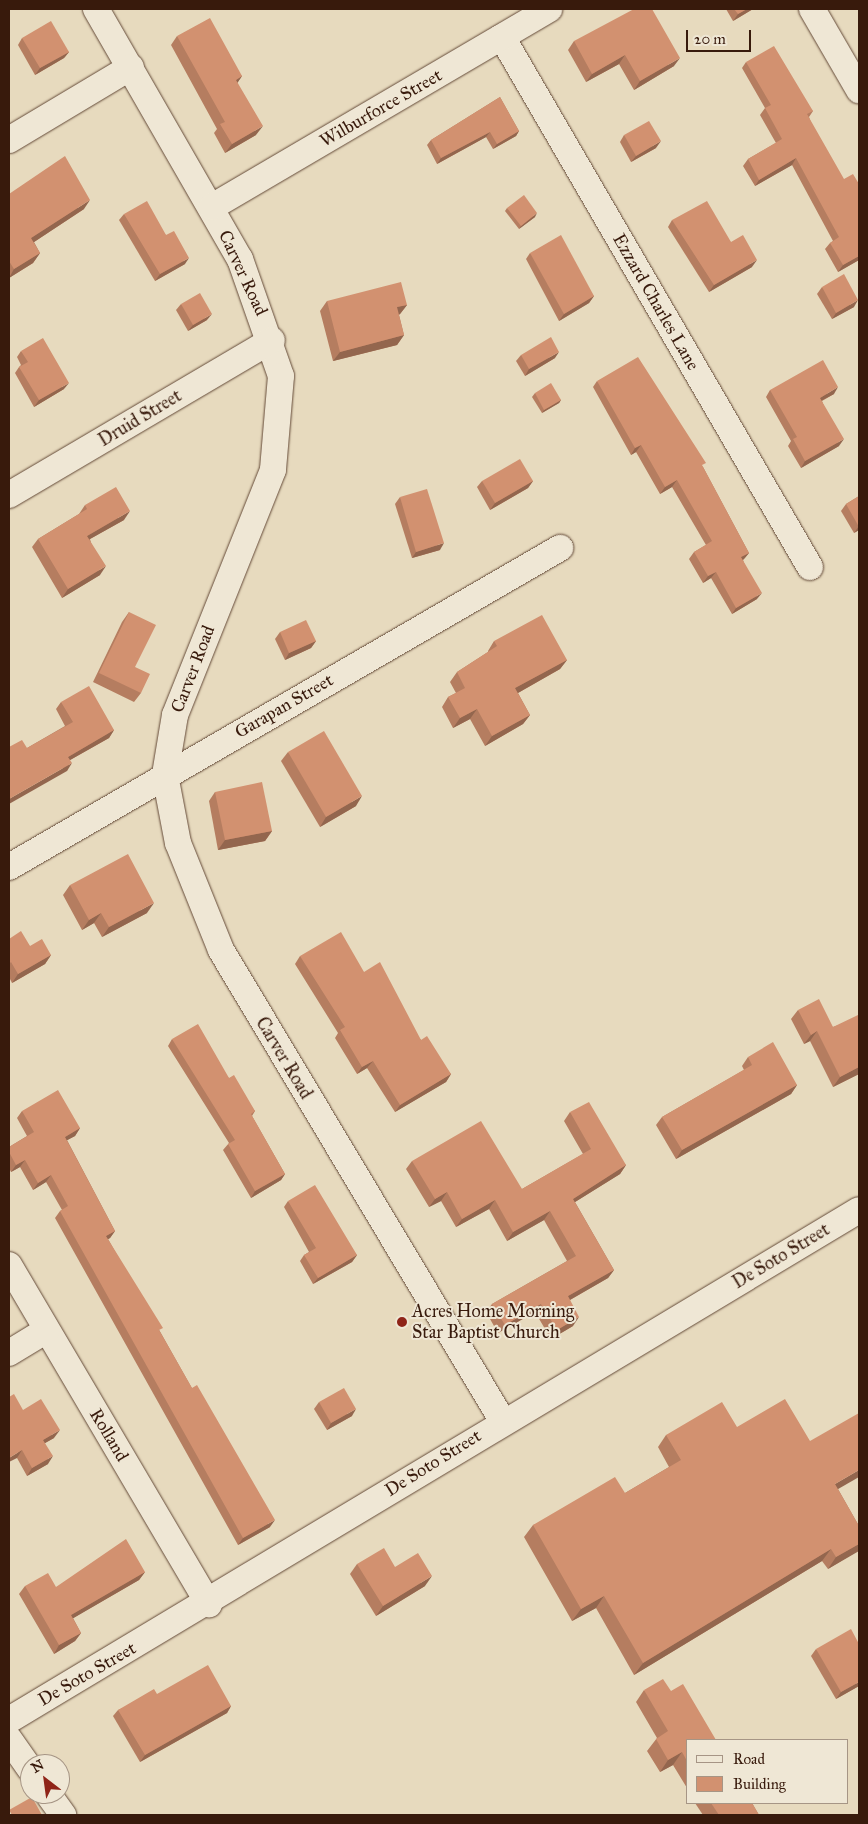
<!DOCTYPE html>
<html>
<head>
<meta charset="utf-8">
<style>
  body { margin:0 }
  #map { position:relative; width:868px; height:1824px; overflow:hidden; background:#e7dabe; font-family:"IM FELL Great Primer",serif }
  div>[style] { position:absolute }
  .roads { filter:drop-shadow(0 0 1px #644a38) drop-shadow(0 0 1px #644a38) }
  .minor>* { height:26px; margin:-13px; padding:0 13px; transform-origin:13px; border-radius:13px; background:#efe7d5 }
  .wall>* { inset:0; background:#b57d60 }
  .shaded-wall>* { inset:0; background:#93664e }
  .building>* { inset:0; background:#d29170 }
  .dots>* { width:14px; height:14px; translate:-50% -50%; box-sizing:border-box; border:2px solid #efe7d5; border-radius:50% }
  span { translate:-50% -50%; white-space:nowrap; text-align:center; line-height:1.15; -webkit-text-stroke:4px #efe7d5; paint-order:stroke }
  .street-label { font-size:18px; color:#381a0c }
  .poi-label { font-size:18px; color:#381a0c }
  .left { translate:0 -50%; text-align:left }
  .frame { position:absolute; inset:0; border:10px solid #381a0c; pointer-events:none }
  .legend { position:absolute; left:686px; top:1739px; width:162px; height:65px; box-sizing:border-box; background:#efe7d5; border:1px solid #a69585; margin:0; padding:6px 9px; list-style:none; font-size:15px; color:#381a0c }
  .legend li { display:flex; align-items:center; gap:10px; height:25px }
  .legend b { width:25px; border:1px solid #a69585 }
  .north { position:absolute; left:20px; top:1754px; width:50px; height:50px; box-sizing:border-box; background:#efe7d5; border:1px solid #a69585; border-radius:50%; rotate:330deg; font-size:14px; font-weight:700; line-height:20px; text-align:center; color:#381a0c }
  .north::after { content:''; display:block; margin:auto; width:18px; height:22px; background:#8f2418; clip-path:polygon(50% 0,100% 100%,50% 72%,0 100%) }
  .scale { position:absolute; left:686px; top:30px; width:65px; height:22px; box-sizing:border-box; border:2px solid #381a0c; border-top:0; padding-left:6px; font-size:15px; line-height:18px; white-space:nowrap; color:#381a0c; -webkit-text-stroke:4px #efe7d5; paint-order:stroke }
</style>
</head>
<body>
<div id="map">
  <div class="roads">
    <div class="minor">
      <div style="left:96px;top:9px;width:289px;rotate:60.1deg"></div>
      <div style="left:240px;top:259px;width:124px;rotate:70.7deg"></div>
      <div style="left:281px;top:376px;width:94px;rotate:94.9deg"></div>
      <div style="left:273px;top:470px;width:264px;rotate:111.8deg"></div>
      <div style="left:175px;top:715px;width:61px;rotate:99.5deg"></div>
      <div style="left:165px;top:775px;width:69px;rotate:79.2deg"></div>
      <div style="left:178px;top:843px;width:115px;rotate:68.1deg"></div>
      <div style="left:221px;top:950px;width:548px;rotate:59.13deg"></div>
      <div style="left:812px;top:9px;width:94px;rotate:59.9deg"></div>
      <div style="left:502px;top:37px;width:613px;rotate:59.84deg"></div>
      <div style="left:9px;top:140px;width:142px;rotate:-30.9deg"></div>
      <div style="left:212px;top:207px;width:391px;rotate:-30.4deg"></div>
      <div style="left:9px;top:495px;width:305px;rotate:-30.5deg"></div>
      <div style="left:9px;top:867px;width:637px;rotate:-30.07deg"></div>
      <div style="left:9px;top:1265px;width:394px;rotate:59.5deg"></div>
      <div style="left:9px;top:1353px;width:44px;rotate:-31.2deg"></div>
      <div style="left:9px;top:1720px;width:991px;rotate:-30.96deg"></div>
      <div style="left:9px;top:1739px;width:37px;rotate:55deg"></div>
      <div style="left:48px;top:1794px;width:26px;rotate:54deg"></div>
    </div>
  </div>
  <div class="wall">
    <div style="clip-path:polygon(726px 9px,753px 9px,733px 21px)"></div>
    <div style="clip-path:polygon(177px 36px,242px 76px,237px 83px,256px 135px,225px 153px,214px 133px,217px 129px,171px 45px)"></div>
    <div style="clip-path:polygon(22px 38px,69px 52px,64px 58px,35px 75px,18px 45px)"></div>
    <div style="clip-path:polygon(574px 41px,674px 66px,634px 90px,619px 64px,586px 82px,568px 50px)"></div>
    <div style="clip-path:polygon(746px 62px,813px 111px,809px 117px,859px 260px,838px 272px,825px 249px,830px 243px,833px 241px,792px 165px,755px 186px,743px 166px,748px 159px,776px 143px,760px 115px,765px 108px,742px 68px)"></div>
    <div style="clip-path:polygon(500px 97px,519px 131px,516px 136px,493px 149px,486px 137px,437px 164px,427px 145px,431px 140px)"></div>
    <div style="clip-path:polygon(624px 135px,656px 148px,631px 162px,620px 142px)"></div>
    <div style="clip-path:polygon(9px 194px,84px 209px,34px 242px,40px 253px,33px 263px,9px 278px)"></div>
    <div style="clip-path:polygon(507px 208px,535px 217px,519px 229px,505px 211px)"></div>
    <div style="clip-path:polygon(124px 214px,166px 235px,185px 264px,155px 281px,119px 220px)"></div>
    <div style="clip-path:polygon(672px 220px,731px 242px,752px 267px,709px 292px,668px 227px)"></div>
    <div style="clip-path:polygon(530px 253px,594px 296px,589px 303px,559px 321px,526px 259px)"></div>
    <div style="clip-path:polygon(822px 287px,854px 307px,832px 319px,817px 294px)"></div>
    <div style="clip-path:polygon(327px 301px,407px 305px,400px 314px,399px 315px,404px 335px,397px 345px,333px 361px,320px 311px)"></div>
    <div style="clip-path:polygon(181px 304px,207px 320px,188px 331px,176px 310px)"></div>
    <div style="clip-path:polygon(21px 351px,64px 389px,34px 407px,15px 373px,19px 367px,21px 365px,17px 357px)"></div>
    <div style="clip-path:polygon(521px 355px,555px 358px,525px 376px,516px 361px)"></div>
    <div style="clip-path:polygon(597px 381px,703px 467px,749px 553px,743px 560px,757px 599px,732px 614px,711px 578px,703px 583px,689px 559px,694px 552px,706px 545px,672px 487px,660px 494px,636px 452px,631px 455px,593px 387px)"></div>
    <div style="clip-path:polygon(770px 390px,834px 394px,822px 401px,839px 446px,801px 468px,788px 446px,791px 441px,766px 397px)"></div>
    <div style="clip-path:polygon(535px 393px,561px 400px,559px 403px,542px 413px,532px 397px)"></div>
    <div style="clip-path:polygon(482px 481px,533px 481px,528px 488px,490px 510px,477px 487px)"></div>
    <div style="clip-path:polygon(859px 496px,859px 530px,854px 533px,841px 511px,846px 504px)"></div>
    <div style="clip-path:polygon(400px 497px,440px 550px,412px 558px,395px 504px)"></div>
    <div style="clip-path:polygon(85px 505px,124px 520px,90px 539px,100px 575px,62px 598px,32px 547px,38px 539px,79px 514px)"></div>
    <div style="clip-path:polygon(129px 612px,135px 667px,141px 693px,134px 702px,93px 682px,122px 622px)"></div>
    <div style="clip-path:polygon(280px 632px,316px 641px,311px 648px,285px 660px,275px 639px)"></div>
    <div style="clip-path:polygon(494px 641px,567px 660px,560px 669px,518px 693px,530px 715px,523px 724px,485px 746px,470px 719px,453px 728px,442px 707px,448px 697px,456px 693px,450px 682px,457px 672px,488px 652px,488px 651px)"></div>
    <div style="clip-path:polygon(61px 702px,114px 730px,109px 738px,70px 760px,67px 771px,27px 748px,65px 726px,56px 709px)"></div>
    <div style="clip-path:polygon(288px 752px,356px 806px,320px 827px,281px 761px)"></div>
    <div style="clip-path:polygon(215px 792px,272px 831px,265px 841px,218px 850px,209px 801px)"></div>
    <div style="clip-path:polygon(70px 885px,147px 913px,102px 937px,94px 923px,82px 930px,63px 895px)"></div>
    <div style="clip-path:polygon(9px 939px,30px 946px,51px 955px,45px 964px,12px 983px,9px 977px)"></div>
    <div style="clip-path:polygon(300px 956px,364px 972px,421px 1040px,451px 1074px,446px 1082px,395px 1112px,367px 1068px,357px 1074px,335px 1038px,338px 1033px,295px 964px)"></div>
    <div style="clip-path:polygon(798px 1010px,833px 1027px,859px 1018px,859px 1074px,833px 1087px,810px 1041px,804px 1044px,791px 1019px)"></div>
    <div style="clip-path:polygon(172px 1039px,229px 1078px,255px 1111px,252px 1116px,285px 1174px,281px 1180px,251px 1198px,223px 1150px,229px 1143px,168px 1046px)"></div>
    <div style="clip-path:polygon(748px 1057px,797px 1085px,791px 1094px,676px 1159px,656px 1125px,662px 1117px,744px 1070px,742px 1066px)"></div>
    <div style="clip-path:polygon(22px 1111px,80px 1128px,75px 1136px,67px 1140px,115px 1231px,110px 1238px,108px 1239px,270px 1527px,238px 1545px,55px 1218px,60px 1211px,62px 1210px,46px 1182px,33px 1190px,20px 1167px,11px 1172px,9px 1168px,9px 1147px,27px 1136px,17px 1118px)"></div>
    <div style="clip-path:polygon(570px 1112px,626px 1165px,620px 1174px,575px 1202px,614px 1270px,608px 1278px,570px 1300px,573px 1326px,551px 1339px,535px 1312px,498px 1333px,486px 1312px,492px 1304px,567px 1261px,544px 1220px,507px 1241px,489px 1209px,456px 1227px,441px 1201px,429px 1207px,406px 1169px,412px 1161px,522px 1189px,583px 1154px,564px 1121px)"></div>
    <div style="clip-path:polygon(288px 1201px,357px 1255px,352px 1262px,313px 1284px,300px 1261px,304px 1255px,309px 1252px,284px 1207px)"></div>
    <div style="clip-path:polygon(319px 1402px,352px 1416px,327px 1430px,314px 1409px)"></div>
    <div style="clip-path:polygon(23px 1410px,54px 1438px,45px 1443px,48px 1464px,27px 1476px,17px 1458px)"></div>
    <div style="clip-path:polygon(737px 1427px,838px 1489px,859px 1526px,859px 1550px,828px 1569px,822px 1561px,634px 1675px,596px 1608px,572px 1621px,524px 1537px,533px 1525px,625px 1493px,669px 1467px,658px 1447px,666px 1435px)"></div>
    <div style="clip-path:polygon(357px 1564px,395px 1567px,425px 1586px,376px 1616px,350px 1574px)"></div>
    <div style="clip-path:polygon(145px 1572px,139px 1580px,73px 1618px,81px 1633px,75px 1641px,54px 1654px,19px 1594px,25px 1586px,56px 1587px)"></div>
    <div style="clip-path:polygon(816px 1649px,859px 1686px,836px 1699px,811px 1656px)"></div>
    <div style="clip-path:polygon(644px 1690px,687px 1740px,687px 1788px,673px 1765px,660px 1772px,647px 1751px,657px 1738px,636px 1702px)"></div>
    <div style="clip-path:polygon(157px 1694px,231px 1706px,227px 1713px,140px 1762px,113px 1716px,118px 1710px)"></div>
    <div style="clip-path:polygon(695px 1803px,752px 1803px,759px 1815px,703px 1815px)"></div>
  </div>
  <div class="shaded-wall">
    <div style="clip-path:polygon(747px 9px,753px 9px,733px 21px,738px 14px)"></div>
    <div style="clip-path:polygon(69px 52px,64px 58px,35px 75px,40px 68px)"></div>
    <div style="clip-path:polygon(625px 55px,619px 64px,586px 82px,592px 74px)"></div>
    <div style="clip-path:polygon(680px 58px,674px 66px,634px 90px,640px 81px)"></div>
    <div style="clip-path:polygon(242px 76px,236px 85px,236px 80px)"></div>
    <div style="clip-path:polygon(263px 126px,256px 135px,225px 153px,232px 144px)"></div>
    <div style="clip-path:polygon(519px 131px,516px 136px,493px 149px,497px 144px)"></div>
    <div style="clip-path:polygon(490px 132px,486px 137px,437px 164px,441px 158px)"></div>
    <div style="clip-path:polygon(661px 141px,656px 148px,631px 162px,636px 156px)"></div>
    <div style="clip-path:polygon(796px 158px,792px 165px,755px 186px,759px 180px)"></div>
    <div style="clip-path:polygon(90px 200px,84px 209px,25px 248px,31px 238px)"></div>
    <div style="clip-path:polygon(537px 213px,535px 217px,519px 229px,521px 226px)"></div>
    <div style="clip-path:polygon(40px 253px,33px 263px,9px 278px,14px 269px)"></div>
    <div style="clip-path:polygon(859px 256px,859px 260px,838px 272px,843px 265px)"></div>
    <div style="clip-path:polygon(189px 258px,185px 264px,155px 281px,160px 274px)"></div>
    <div style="clip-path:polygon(757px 260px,752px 267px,709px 292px,714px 285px)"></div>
    <div style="clip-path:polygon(594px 296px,589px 303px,559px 321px,564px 314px)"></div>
    <div style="clip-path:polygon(858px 300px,854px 307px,832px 319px,836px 313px)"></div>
    <div style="clip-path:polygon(407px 305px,400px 314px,390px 317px,397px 307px)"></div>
    <div style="clip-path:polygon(212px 314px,207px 320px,188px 331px,193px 325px)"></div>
    <div style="clip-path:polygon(404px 335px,397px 345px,333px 361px,340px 352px)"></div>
    <div style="clip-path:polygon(559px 352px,555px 358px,525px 376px,529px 369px)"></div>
    <div style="clip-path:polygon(69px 383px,64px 389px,34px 407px,39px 400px)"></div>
    <div style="clip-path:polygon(838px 387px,834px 394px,815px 404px,820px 398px)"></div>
    <div style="clip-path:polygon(561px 400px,559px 403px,542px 413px,544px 410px)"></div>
    <div style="clip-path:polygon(844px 439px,839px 446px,801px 468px,805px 461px)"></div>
    <div style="clip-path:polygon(641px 445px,636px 452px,631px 455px,635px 448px)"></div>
    <div style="clip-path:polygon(677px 480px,672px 487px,660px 494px,665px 487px)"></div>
    <div style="clip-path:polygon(533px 481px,528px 488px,490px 510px,495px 503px)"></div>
    <div style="clip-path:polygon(130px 511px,124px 520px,81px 544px,87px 536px)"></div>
    <div style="clip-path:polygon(859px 526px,859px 530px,854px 533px)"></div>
    <div style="clip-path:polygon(444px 543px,440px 550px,412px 558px,416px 552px)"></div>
    <div style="clip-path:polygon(749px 553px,744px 559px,737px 564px,741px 557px)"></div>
    <div style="clip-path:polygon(106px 566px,100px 575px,62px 598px,68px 589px)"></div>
    <div style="clip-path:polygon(716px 572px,711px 578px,703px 583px,708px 576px)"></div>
    <div style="clip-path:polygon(762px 593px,757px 599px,732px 614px,736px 608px)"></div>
    <div style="clip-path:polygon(316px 641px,311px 648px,285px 660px,289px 653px)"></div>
    <div style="clip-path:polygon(567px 660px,560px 669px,509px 698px,515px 688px)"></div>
    <div style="clip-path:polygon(477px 709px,470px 719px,453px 728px,460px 718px)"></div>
    <div style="clip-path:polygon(530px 715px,523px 724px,485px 746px,492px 736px)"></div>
    <div style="clip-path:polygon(114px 730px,109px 738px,63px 764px,68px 757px)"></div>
    <div style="clip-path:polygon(72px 763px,67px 771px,9px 804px,9px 799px)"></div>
    <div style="clip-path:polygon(362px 796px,356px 806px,320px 827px,326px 817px)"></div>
    <div style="clip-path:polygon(272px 831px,265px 841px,218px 850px,225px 840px)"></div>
    <div style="clip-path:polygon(154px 903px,147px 913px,102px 937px,109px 927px)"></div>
    <div style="clip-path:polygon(101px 913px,94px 923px,82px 930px,89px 920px)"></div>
    <div style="clip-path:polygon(51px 955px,45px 964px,12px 983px,18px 974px)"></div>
    <div style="clip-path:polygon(817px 1031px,810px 1041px,804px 1044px,811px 1035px)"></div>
    <div style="clip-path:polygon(373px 1061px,367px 1068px,357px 1074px,362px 1067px)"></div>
    <div style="clip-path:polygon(859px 1067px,859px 1074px,833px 1087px,840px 1077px)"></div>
    <div style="clip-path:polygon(451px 1074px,446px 1082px,395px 1112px,400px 1105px)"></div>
    <div style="clip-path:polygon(797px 1085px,791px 1094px,676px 1159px,682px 1150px)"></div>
    <div style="clip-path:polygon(80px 1128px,75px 1136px,60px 1144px,65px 1137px)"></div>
    <div style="clip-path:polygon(25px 1160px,20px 1167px,11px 1172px,16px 1165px)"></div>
    <div style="clip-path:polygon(626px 1165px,620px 1174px,567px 1207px,573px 1199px)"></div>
    <div style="clip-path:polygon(285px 1174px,281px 1180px,251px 1198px,255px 1191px)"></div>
    <div style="clip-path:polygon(51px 1175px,46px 1182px,33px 1190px,38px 1183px)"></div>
    <div style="clip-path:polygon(447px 1192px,441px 1201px,429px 1207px,435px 1199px)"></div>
    <div style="clip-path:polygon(495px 1200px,489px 1209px,456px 1227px,462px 1219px)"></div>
    <div style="clip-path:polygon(550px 1211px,544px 1220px,507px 1241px,513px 1232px)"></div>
    <div style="clip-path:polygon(115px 1231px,110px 1238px,101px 1243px,106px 1236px)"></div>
    <div style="clip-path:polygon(357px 1255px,352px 1262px,313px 1284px,318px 1278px)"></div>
    <div style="clip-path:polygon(614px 1270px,608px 1278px,561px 1305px,568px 1296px)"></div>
    <div style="clip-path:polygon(541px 1304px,535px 1312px,498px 1333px,505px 1325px)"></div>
    <div style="clip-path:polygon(579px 1317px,573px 1326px,551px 1339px,557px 1330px)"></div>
    <div style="clip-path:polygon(356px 1409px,352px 1416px,327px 1430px,331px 1423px)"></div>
    <div style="clip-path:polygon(60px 1430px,54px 1438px,38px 1447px,43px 1440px)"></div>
    <div style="clip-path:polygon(22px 1450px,17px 1458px,9px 1462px,9px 1458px)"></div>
    <div style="clip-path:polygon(53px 1456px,48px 1464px,27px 1476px,32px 1468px)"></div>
    <div style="clip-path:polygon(859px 1470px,859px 1477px,826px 1496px,835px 1484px)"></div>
    <div style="clip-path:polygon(275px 1520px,270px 1527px,238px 1545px,243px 1538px)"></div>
    <div style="clip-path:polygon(859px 1544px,859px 1551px,828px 1569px,836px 1557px)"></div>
    <div style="clip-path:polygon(831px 1549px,822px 1561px,634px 1675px,643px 1663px)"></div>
    <div style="clip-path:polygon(145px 1572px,139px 1580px,65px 1623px,71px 1615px)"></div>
    <div style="clip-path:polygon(432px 1576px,425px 1586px,376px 1616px,383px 1606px)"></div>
    <div style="clip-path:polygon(604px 1596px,596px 1608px,572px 1621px,581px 1609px)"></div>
    <div style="clip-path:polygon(81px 1633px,75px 1641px,54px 1654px,59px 1645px)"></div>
    <div style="clip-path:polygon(859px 1682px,859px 1686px,836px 1699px,841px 1692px)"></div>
    <div style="clip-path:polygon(231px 1706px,227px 1713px,140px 1762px,145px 1755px)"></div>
    <div style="clip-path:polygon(682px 1752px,673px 1765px,660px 1772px,668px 1760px)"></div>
  </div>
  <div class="building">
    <div style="clip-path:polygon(634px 9px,652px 9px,680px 58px,640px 81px,625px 55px,592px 74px,574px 41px)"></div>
    <div style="clip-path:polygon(734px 9px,747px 9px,738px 14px)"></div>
    <div style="clip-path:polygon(210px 18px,242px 76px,236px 80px,263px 126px,232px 144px,220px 124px,225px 122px,177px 36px)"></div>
    <div style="clip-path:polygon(51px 21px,69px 52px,40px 68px,22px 38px)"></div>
    <div style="clip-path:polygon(774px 46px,813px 111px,807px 114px,844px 179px,853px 174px,859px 184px,859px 198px,858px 199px,859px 201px,859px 256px,843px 265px,830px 243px,839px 237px,796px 158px,759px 180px,748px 159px,782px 139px,765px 108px,771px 105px,746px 62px)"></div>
    <div style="clip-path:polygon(500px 97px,519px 131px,497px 144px,490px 132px,441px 158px,431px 140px)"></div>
    <div style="clip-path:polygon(649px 121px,661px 141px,636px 156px,624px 135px)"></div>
    <div style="clip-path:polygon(65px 156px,90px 200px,31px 238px,40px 253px,14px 269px,9px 261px,9px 194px)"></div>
    <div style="clip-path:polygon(524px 195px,537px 213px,521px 226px,507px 208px)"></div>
    <div style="clip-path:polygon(147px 201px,166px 235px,174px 231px,189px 258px,160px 274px,124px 214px)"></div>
    <div style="clip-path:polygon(707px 201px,731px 242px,743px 235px,757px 260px,714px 285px,672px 220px)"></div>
    <div style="clip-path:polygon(561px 235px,594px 296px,564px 314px,530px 253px)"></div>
    <div style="clip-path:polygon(844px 274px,858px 300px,836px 313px,822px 287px)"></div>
    <div style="clip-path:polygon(401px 282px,407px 305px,397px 307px,404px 335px,340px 352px,327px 301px)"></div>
    <div style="clip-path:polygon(200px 293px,212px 314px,193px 325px,181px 304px)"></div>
    <div style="clip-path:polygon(551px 337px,559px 352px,529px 369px,521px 355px)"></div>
    <div style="clip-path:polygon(43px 338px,69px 383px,39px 400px,19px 367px,28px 362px,21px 351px)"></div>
    <div style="clip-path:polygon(638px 357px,706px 463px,702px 465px,749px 553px,741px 557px,762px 593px,736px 608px,716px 572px,708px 576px,694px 552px,712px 541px,677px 480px,665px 487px,641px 445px,635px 448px,597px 381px)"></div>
    <div style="clip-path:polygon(823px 360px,838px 387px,820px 398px,844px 439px,805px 461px,793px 439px,797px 437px,770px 390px)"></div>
    <div style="clip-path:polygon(551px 383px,561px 400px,544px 410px,535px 393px)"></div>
    <div style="clip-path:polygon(520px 459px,533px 481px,495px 503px,482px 481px)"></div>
    <div style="clip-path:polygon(116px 487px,130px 511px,87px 536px,106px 566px,68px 589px,38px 539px,87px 509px,85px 505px)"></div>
    <div style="clip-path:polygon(427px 489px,444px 543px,416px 552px,400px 497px)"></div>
    <div style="clip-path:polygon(859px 496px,859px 527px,846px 504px)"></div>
    <div style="clip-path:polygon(129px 612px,156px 625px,135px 667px,150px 674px,141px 693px,99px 673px)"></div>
    <div style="clip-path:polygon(542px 615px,567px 660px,515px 688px,530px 715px,492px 736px,477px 709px,460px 718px,448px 697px,465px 688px,457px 672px,497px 646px,494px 641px)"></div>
    <div style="clip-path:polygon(306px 620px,316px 641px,289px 653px,280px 632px)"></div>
    <div style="clip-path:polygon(89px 686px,114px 730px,68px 757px,72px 763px,9px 799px,9px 747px,22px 740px,27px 748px,73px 722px,61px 702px)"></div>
    <div style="clip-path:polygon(324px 731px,362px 796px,326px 817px,288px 752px)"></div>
    <div style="clip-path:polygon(262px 782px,272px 831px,225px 840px,215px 792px)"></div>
    <div style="clip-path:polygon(128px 854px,154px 903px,109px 927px,101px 913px,89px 920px,70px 885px)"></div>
    <div style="clip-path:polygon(21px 931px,30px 946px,42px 939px,51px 955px,18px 974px,11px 962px,9px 964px,9px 939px)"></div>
    <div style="clip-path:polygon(341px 932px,364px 972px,380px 962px,421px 1040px,427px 1036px,451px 1074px,400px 1105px,373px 1061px,362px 1067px,340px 1030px,345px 1027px,300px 956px)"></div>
    <div style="clip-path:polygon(819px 999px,833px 1027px,858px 1015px,859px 1018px,859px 1067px,840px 1077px,817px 1031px,811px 1035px,798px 1010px)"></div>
    <div style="clip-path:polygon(198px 1024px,229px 1078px,234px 1075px,255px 1111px,251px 1114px,285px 1174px,255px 1191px,228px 1144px,235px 1140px,172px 1039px)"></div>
    <div style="clip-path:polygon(773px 1042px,797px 1085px,682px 1150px,662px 1117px,752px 1065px,748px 1057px)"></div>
    <div style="clip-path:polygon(58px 1090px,80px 1128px,65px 1137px,115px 1231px,106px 1236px,163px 1328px,159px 1330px,192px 1388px,197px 1385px,275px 1520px,243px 1538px,60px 1211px,68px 1206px,51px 1175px,38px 1183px,25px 1160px,16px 1165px,9px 1152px,9px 1147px,34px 1132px,22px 1111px)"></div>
    <div style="clip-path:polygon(589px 1102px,626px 1165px,573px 1199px,614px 1270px,568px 1296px,579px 1317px,557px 1330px,541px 1304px,505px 1325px,492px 1304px,576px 1256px,550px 1211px,513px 1232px,495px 1200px,462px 1219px,447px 1192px,435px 1199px,412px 1161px,481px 1121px,522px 1189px,591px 1149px,570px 1112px)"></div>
    <div style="clip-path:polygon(315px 1185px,357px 1255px,318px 1278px,304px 1255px,316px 1248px,288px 1201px)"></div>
    <div style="clip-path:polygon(344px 1388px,356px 1409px,331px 1423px,319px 1402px)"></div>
    <div style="clip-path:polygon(14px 1394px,23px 1410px,41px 1399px,60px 1430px,43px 1440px,53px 1456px,32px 1468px,22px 1450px,9px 1458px,9px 1397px)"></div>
    <div style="clip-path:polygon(785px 1399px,810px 1441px,859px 1413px,859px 1470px,835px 1484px,859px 1526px,859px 1544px,836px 1557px,831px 1549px,643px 1663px,604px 1596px,581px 1609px,533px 1525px,615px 1477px,625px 1493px,681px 1460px,666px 1435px,722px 1402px,737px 1427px)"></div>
    <div style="clip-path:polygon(126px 1539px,145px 1572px,71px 1615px,81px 1633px,59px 1645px,25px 1586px,48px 1573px,56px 1587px)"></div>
    <div style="clip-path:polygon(384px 1548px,395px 1567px,418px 1553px,432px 1576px,383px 1606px,357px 1564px)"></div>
    <div style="clip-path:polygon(851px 1629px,859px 1644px,859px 1682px,841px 1692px,816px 1649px)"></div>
    <div style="clip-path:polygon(208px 1665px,231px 1706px,145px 1755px,118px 1710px,154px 1689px,157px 1694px)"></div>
    <div style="clip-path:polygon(663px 1679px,671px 1691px,683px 1684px,716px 1740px,687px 1740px,687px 1761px,682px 1752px,668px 1760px,656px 1739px,668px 1731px,644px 1690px)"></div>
    <div style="clip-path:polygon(32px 1797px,42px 1815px,12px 1815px,9px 1810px)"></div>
    <div style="clip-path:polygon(711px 1803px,752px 1803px,759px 1815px,719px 1815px)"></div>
  </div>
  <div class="dots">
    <div style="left:402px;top:1322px;background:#8f2418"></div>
  </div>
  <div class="street-label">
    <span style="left:381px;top:108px;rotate:-30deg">Wilburforce Street</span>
    <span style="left:243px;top:273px;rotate:65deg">Carver Road</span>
    <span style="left:656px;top:302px;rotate:60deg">Ezzard Charles Lane</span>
    <span style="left:140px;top:418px;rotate:-31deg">Druid Street</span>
    <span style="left:193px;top:669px;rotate:-69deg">Carver Road</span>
    <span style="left:284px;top:706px;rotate:-30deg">Garapan Street</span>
    <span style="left:284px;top:1058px;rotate:59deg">Carver Road</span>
    <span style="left:781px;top:1256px;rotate:-31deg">De Soto Street</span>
    <span style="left:109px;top:1435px;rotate:59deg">Rolland</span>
    <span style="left:433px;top:1463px;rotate:-32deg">De Soto Street</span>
    <span style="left:87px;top:1674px;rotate:-30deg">De Soto Street</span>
  </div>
  <div class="poi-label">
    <span class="left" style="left:412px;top:1322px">Acres Home Morning<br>Star Baptist Church</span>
  </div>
  <div class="frame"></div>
  <ul class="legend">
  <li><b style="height:6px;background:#efe7d5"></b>Road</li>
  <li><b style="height:14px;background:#d29170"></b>Building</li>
  </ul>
  <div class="north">N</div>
  <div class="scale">20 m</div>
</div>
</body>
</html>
